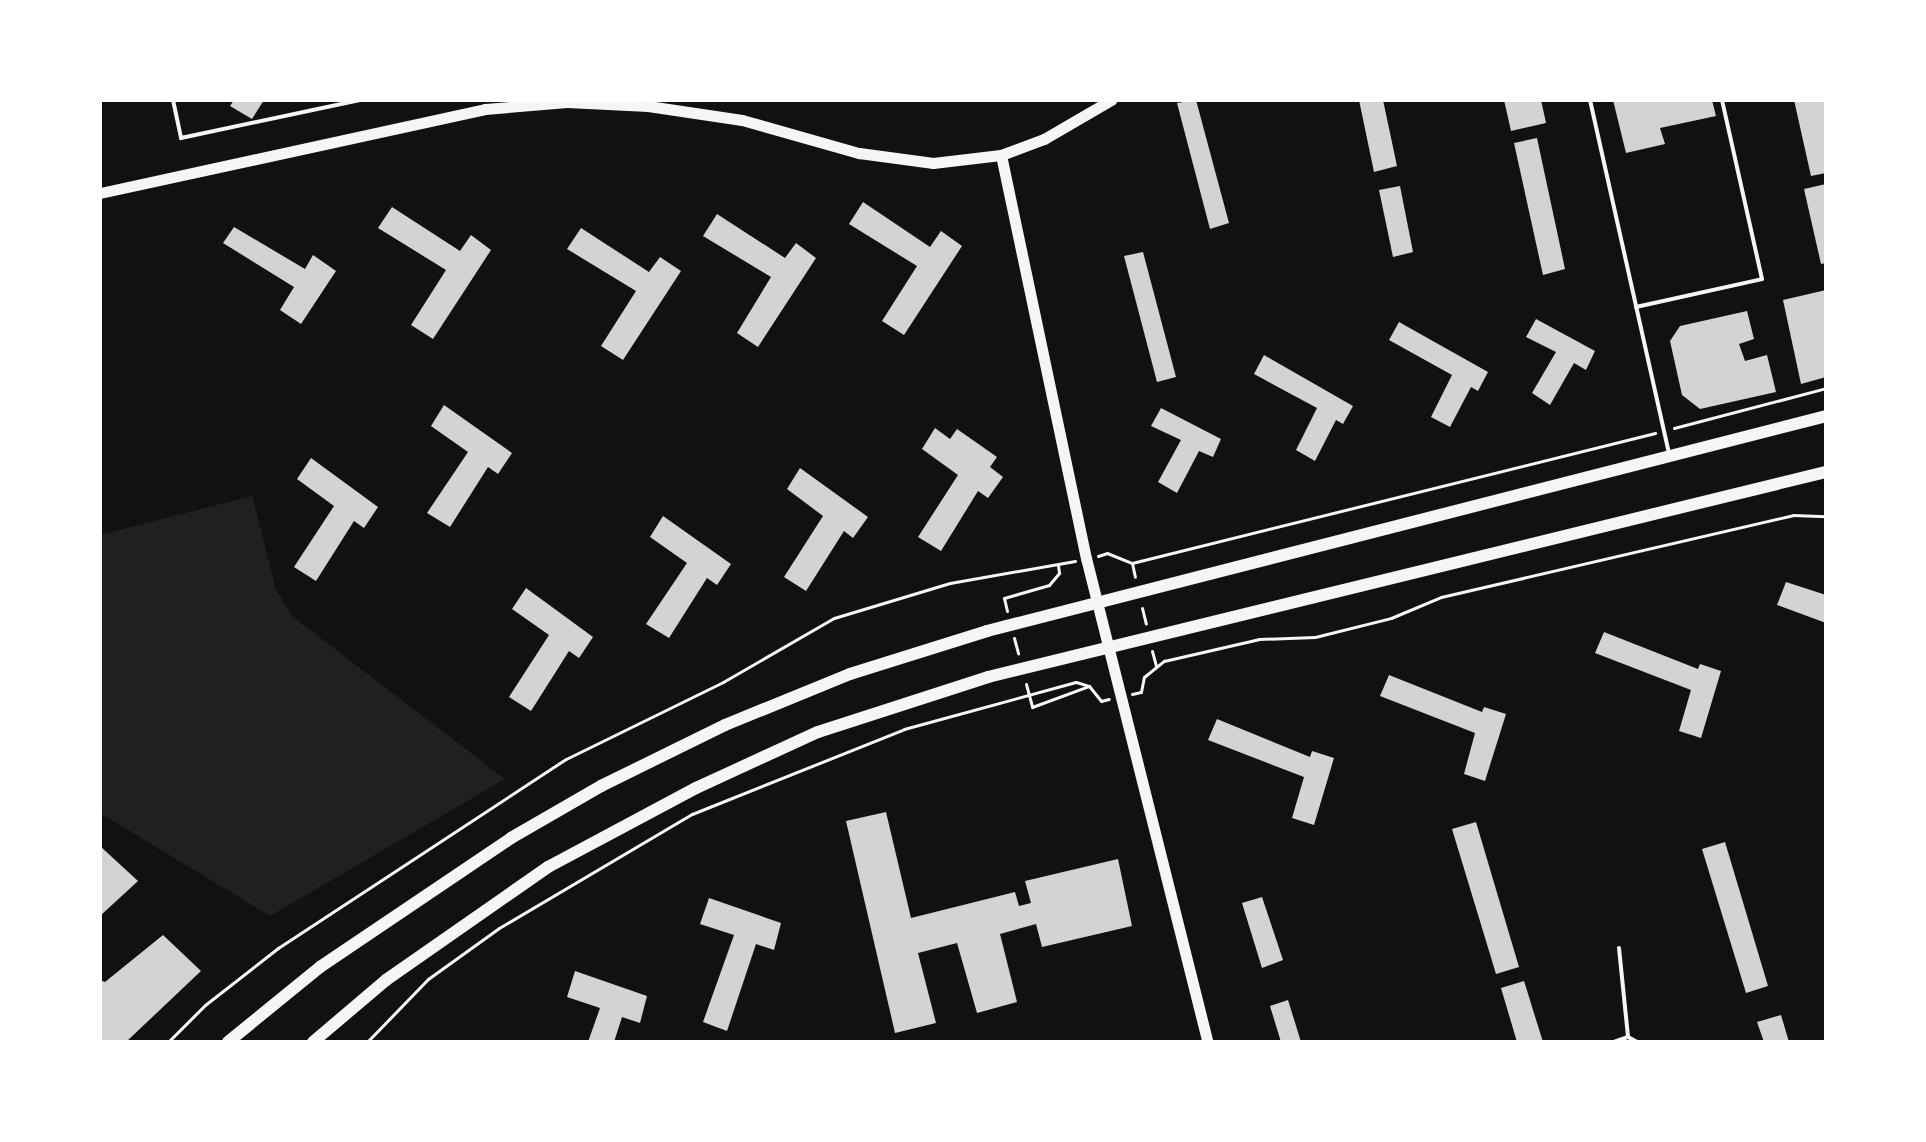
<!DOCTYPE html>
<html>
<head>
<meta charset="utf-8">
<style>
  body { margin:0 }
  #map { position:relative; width:1926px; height:1142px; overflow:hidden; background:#111; font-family:"Asap Condensed",sans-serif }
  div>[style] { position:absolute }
  .green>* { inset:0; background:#202020 }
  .building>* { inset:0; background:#d3d3d3 }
  .path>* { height:3px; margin:-1.5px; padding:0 1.5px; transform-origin:1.5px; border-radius:1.5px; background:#f5f5f5 }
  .service>* { height:4px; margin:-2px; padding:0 2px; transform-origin:2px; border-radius:2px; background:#f5f5f5 }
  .tertiary>* { height:11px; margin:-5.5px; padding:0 5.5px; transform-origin:5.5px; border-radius:5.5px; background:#f5f5f5 }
  .secondary>* { height:12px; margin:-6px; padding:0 6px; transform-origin:6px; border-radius:6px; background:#f5f5f5 }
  span { translate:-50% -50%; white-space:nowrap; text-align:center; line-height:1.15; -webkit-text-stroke:6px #fff; paint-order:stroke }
  .frame { position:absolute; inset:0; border:102px solid #fff; pointer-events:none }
</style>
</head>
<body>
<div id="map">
  <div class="green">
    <div style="clip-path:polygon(252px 496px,276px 590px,293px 617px,505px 779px,270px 916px,100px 813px,100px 535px)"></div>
  </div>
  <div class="building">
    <div style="clip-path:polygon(234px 100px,264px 100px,252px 119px,230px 106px)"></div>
    <div style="clip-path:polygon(1196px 100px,1229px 223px,1210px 229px,1177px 103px)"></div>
    <div style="clip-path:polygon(1359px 100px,1383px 100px,1397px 166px,1374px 172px)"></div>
    <div style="clip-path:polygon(1504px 100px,1541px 100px,1546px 123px,1511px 131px)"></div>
    <div style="clip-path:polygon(1613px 100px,1712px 100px,1716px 116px,1660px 128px,1665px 144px,1626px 153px)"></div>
    <div style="clip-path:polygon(1794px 100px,1826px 100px,1826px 173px,1811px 176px)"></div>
    <div style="clip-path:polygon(1537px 138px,1565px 269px,1543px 275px,1514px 143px)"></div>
    <div style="clip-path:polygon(1826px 184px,1826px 263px,1821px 264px,1804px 189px)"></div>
    <div style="clip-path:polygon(1400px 186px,1413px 252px,1393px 257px,1379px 190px)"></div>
    <div style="clip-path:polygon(863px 202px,930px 247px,941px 231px,962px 246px,904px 335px,882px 321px,917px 266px,849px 224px)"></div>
    <div style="clip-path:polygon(392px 207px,460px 251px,471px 235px,491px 250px,433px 339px,411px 325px,446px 270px,378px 228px)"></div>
    <div style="clip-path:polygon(717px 214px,785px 258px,796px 243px,816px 258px,758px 347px,737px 333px,771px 277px,703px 236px)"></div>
    <div style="clip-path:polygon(234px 227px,305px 269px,313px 255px,336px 271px,301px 324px,280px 310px,294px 287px,223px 243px)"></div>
    <div style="clip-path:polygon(581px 228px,649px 272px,660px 257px,681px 271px,623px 360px,601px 346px,636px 291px,567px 249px)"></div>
    <div style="clip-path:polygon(1143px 252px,1176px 377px,1157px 382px,1124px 256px)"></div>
    <div style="clip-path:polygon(1826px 290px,1826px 377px,1801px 384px,1783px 300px)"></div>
    <div style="clip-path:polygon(1747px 311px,1754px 339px,1739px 344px,1745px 361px,1767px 355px,1776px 392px,1700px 409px,1682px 395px,1670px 341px,1680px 326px)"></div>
    <div style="clip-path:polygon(1536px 319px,1595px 351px,1586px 370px,1574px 363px,1550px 405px,1532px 393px,1556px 352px,1526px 337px)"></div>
    <div style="clip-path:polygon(1399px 322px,1488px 372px,1478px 391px,1471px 387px,1450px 427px,1431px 417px,1452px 375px,1389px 340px)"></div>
    <div style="clip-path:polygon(1264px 355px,1353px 406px,1343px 424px,1336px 420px,1315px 461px,1296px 450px,1317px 408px,1254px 374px)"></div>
    <div style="clip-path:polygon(444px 405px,512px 453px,498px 474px,488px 467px,450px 527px,427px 513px,468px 452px,431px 426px)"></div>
    <div style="clip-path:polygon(1161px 408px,1221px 439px,1213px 457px,1199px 451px,1177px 493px,1158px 482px,1181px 440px,1151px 426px)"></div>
    <div style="clip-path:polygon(935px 428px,950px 439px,957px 429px,997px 457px,990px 467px,1003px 477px,988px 498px,978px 491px,941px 551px,918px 537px,958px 475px,922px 449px)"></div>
    <div style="clip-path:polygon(311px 458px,378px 507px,364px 528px,354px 521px,316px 581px,294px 567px,334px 506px,297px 479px)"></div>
    <div style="clip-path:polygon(800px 468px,868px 517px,853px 538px,844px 531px,806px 591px,784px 577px,823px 516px,787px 489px)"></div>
    <div style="clip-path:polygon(663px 516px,731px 564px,717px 585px,707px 578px,669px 638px,646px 624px,687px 563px,650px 537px)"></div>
    <div style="clip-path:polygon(1786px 582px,1826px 595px,1826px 623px,1777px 605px)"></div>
    <div style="clip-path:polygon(526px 588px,593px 637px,579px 658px,569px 651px,531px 711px,509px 697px,549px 635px,512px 609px)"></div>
    <div style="clip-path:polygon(1604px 632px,1698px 669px,1700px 664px,1721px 671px,1701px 738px,1679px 731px,1691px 690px,1595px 653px)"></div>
    <div style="clip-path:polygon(1389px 675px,1482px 712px,1484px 707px,1506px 714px,1485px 781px,1464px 774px,1475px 733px,1380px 696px)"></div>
    <div style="clip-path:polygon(1217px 719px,1310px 757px,1312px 751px,1334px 758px,1314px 825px,1292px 818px,1304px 777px,1208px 740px)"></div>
    <div style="clip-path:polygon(886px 812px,911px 918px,1015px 892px,1019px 906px,1031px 903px,1025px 881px,1118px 859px,1132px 926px,1042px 947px,1036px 924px,1000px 934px,1017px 1002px,977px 1013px,957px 943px,918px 953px,936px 1023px,895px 1033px,846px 821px)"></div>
    <div style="clip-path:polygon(1476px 822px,1519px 967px,1496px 974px,1452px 829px)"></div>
    <div style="clip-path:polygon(1725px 842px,1768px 986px,1746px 993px,1702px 849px)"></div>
    <div style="clip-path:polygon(100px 846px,138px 881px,100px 916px)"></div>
    <div style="clip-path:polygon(1262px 897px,1283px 960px,1262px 968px,1242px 903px)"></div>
    <div style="clip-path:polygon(709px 898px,781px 923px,774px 950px,756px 944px,727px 1031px,703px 1022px,734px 935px,700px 924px)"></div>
    <div style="clip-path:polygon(163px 935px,201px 971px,126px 1042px,100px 1042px,100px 980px,105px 982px)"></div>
    <div style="clip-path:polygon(575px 971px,647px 996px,640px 1023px,622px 1017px,614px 1042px,588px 1042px,600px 1008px,567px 997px)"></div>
    <div style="clip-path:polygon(1524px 981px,1543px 1042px,1517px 1042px,1501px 988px)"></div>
    <div style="clip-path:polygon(1288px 1000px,1301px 1042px,1281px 1042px,1270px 1006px)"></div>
    <div style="clip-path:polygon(1781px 1015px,1789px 1042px,1764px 1042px,1757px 1022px)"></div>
  </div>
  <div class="path">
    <div style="left:1674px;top:428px;width:157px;rotate:-14.7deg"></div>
    <div style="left:1098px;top:556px;width:9px;rotate:-18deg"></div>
    <div style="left:1107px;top:553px;width:27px;rotate:22deg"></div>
    <div style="left:1132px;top:563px;width:539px;rotate:-13.96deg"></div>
    <div style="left:1132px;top:563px;width:14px;rotate:78deg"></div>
    <div style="left:1142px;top:608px;width:16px;rotate:76deg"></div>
    <div style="left:1007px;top:611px;width:13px;rotate:-103deg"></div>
    <div style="left:1004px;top:598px;width:47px;rotate:-16.1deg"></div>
    <div style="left:1049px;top:585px;width:16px;rotate:-50deg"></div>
    <div style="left:1059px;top:573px;width:8px;rotate:-97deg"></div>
    <div style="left:1014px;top:638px;width:16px;rotate:75deg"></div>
    <div style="left:1152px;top:651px;width:16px;rotate:75deg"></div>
    <div style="left:1026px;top:684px;width:24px;rotate:75deg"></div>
    <div style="left:1032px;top:707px;width:61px;rotate:-20.2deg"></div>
    <div style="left:1132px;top:694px;width:9px;rotate:-13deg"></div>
    <div style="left:1141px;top:692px;width:15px;rotate:-79deg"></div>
    <div style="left:1144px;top:677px;width:26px;rotate:-39deg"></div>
    <div style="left:1164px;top:661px;width:98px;rotate:-13deg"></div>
    <div style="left:1259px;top:639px;width:56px;rotate:-2deg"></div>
    <div style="left:1315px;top:637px;width:78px;rotate:-14deg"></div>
    <div style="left:1391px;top:618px;width:54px;rotate:-22.8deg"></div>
    <div style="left:1441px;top:597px;width:361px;rotate:-13.1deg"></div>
    <div style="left:1793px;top:515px;width:33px;rotate:2deg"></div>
    <div style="left:168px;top:1042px;width:52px;rotate:-45deg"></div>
    <div style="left:205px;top:1005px;width:93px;rotate:-38deg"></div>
    <div style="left:278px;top:948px;width:344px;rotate:-33.3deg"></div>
    <div style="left:566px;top:759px;width:175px;rotate:-26.1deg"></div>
    <div style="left:723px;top:682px;width:128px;rotate:-30deg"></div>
    <div style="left:834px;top:618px;width:121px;rotate:-16.8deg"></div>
    <div style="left:950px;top:583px;width:127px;rotate:-10deg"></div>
    <div style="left:367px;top:1042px;width:88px;rotate:-45.9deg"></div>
    <div style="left:428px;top:979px;width:87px;rotate:-35.7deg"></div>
    <div style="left:499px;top:928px;width:224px;rotate:-30.6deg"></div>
    <div style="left:692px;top:814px;width:228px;rotate:-21.8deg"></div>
    <div style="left:904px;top:729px;width:178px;rotate:-15.3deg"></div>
    <div style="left:1076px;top:682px;width:14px;rotate:17deg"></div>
    <div style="left:1089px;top:686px;width:19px;rotate:51deg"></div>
    <div style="left:1101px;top:701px;width:8px;rotate:-14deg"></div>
  </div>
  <div class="service">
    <div style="left:173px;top:100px;width:39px;rotate:78deg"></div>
    <div style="left:181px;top:138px;width:183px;rotate:-12deg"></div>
    <div style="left:1590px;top:100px;width:362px;rotate:77.4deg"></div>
    <div style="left:1636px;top:307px;width:129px;rotate:-12.5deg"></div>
    <div style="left:1762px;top:279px;width:183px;rotate:-102.6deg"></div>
    <div style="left:1619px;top:948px;width:89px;rotate:84.2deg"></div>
    <div style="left:1614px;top:1042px;width:15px;rotate:-20deg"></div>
    <div style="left:1628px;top:1037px;width:10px;rotate:29deg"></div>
  </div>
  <div class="tertiary">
    <div style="left:1001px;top:155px;width:412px;rotate:78.1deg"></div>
    <div style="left:1086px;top:558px;width:499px;rotate:75.9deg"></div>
    <div style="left:100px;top:193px;width:394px;rotate:-12.3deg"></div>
    <div style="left:485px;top:109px;width:82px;rotate:-4.9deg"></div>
    <div style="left:567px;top:102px;width:81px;rotate:2.8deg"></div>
    <div style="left:648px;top:106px;width:95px;rotate:8.5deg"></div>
    <div style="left:742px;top:120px;width:122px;rotate:15.8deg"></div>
    <div style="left:859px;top:153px;width:75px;rotate:7.7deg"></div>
    <div style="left:933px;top:163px;width:68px;rotate:-6.7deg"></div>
    <div style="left:1001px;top:155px;width:46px;rotate:-20.4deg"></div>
    <div style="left:1044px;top:139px;width:78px;rotate:-30.2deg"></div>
  </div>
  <div class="secondary">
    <div style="left:228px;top:1042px;width:119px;rotate:-39.2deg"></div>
    <div style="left:320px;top:967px;width:230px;rotate:-34deg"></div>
    <div style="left:511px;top:838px;width:104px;rotate:-30deg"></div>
    <div style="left:601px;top:786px;width:138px;rotate:-26.2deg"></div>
    <div style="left:725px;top:725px;width:135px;rotate:-22.2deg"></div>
    <div style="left:850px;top:674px;width:144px;rotate:-17.4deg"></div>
    <div style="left:987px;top:631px;width:866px;rotate:-14.37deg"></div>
    <div style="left:313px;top:1042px;width:96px;rotate:-40.3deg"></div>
    <div style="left:386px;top:980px;width:198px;rotate:-34.9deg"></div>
    <div style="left:548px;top:867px;width:168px;rotate:-28.1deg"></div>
    <div style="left:696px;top:788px;width:134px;rotate:-24.7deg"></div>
    <div style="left:818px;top:732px;width:179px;rotate:-17.9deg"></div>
    <div style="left:988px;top:677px;width:863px;rotate:-13.75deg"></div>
  </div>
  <div class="frame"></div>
</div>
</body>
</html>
